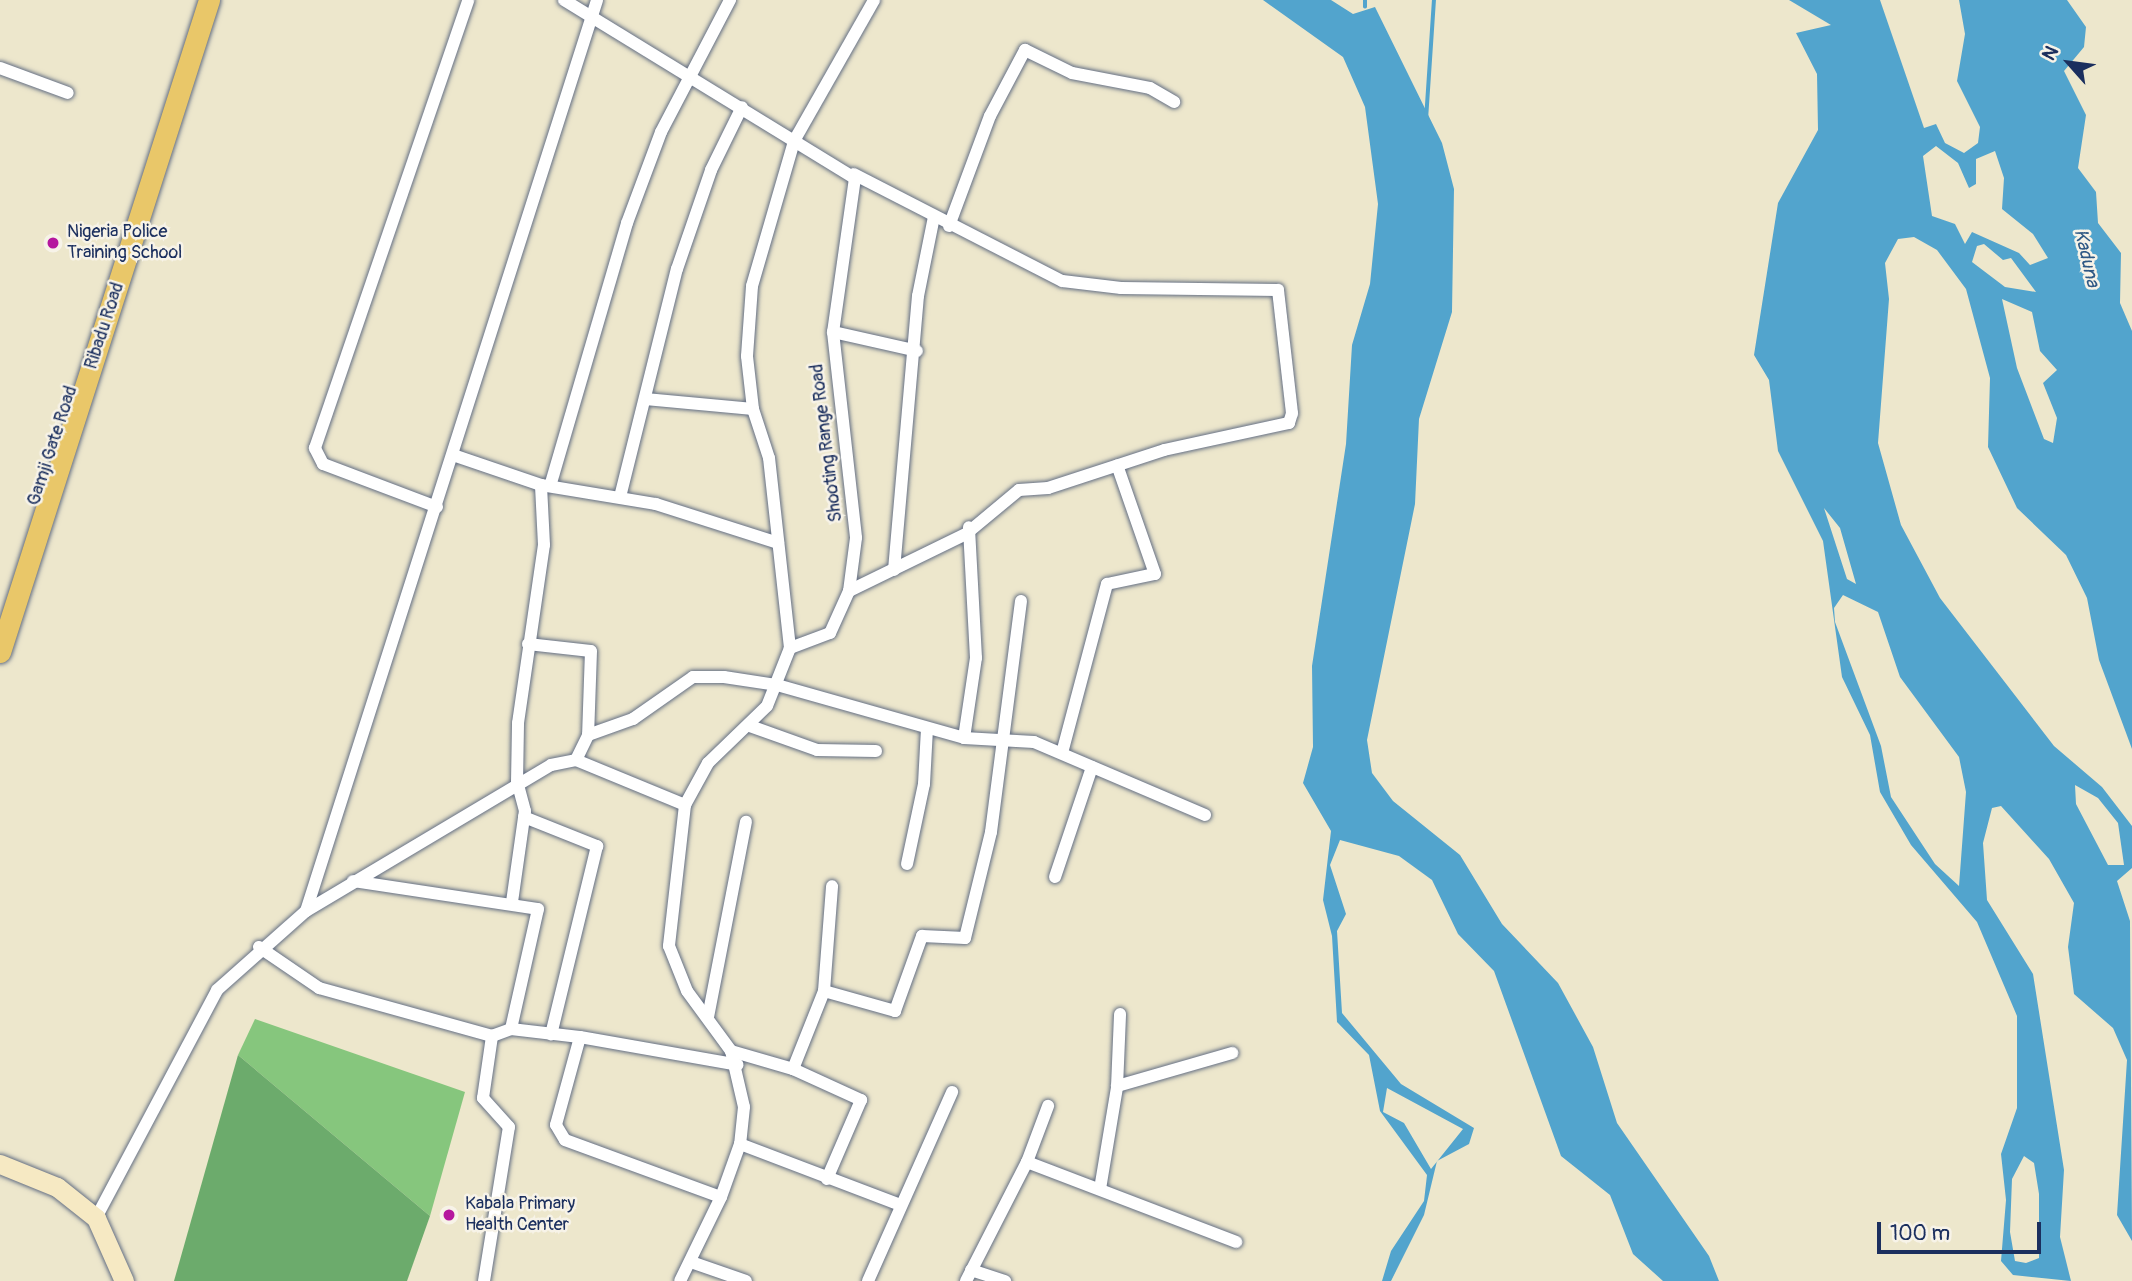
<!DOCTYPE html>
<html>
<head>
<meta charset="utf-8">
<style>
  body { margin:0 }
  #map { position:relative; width:2132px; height:1281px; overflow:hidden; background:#ede7cc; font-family:Pangolin,sans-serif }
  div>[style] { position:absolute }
  .green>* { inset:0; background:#86c67d }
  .forest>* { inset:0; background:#6cab6c }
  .water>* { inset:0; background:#52a4cd }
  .stream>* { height:3.5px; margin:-1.75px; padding:0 1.75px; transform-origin:1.75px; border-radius:1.75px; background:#52a4cd }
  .roads { filter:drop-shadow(0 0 2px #646f84) drop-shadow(0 0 2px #646f84) }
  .street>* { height:12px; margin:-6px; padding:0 6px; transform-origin:6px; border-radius:6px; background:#fff }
  .secondary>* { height:19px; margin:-9.5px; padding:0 9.5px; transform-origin:9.5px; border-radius:9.5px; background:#f6e9c3 }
  .primary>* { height:21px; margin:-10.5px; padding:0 10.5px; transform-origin:10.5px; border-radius:10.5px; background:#e9c769 }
  .dots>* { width:19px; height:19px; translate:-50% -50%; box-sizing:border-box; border:4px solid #f7f3e8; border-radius:50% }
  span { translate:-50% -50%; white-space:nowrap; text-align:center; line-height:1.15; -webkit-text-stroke:5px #f7f3e8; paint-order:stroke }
  .poi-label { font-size:18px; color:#1b2f5e }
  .left { translate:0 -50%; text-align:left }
  .street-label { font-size:18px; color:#1b2f5e }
  .water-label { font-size:19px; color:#2e5885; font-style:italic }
  .north { position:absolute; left:2034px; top:28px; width:70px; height:70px; -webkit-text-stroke:5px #f7f3e8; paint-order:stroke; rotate:298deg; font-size:19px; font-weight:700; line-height:28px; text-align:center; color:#1b2f5e }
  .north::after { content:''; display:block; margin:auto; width:24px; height:32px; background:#1b2f5e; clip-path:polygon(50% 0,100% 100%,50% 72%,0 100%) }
  .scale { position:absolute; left:1877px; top:1222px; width:164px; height:32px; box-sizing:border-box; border:4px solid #1b2f5e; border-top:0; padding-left:9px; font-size:21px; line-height:24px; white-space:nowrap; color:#1b2f5e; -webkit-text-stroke:5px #f7f3e8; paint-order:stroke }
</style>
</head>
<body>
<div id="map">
  <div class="green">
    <div style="clip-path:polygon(255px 1019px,465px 1092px,430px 1216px,238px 1055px)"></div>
  </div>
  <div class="forest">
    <div style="clip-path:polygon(238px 1055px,430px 1216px,407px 1281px,174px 1281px)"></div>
  </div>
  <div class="water">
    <div style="clip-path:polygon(evenodd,1263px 0,1331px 0,1353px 14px,1375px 7px,1442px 143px,1454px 189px,1452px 312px,1419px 419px,1415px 504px,1367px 740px,1372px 773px,1393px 801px,1460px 855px,1502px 924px,1558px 983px,1593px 1047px,1617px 1123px,1709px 1256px,1719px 1281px,1663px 1281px,1633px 1254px,1610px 1195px,1561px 1156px,1494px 971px,1458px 934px,1432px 880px,1399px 856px,1340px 840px,1330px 865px,1346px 914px,1337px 931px,1342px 1013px,1401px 1084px,1474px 1128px,1469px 1144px,1437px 1161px,1424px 1215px,1391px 1281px,1382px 1281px,1391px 1251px,1424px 1201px,1427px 1175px,1380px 1111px,1369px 1055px,1337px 1022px,1332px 936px,1323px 900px,1331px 831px,1303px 783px,1313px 747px,1312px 666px,1346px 444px,1352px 345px,1370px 284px,1378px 204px,1365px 107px,1343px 57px,1263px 0,1387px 1088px,1463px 1129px,1431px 1169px,1404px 1123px,1383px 1112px,1387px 1088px)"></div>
    <div style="clip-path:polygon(evenodd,1789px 0,1880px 0,1924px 128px,1936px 124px,1945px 143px,1964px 153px,1978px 143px,1980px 127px,1957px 81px,1965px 34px,1959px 0,2067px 0,2086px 27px,2084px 47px,2064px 71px,2086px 115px,2078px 168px,2096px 192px,2098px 223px,2121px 253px,2120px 303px,2132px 331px,2132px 749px,2099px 660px,2087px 598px,2066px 555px,2017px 508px,1988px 447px,1990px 378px,1966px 289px,1937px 250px,1914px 237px,1898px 239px,1885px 263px,1889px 299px,1878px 443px,1901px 525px,1940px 598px,2054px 746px,2102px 787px,2132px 826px,2132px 868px,2117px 881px,2130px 921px,2132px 1241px,2117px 1215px,2127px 1060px,2113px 1028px,2074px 994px,2068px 947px,2074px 903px,2049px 859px,2001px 806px,1992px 808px,1983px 843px,1987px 900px,2033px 974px,2064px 1170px,2060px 1237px,2071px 1281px,2013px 1275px,2001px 1261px,2006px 1200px,2001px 1154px,2017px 1108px,2017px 1016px,1977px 922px,1911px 845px,1880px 792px,1870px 735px,1842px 677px,1823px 541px,1778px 451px,1769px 380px,1754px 355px,1778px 203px,1818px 130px,1817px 74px,1796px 33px,1831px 25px,1789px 0,1936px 146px,1958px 163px,1969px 188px,1976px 184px,1976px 159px,1995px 151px,2004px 178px,2002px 209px,2033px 234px,2048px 258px,2030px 265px,2019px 253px,1972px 232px,1965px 244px,1955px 224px,1932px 216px,1923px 156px,1936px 146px,1789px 0,1984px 244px,2003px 260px,2011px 258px,2036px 292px,2005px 287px,1972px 262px,1977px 246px,1984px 244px,1789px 0,2002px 299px,2032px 312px,2040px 351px,2057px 370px,2043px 383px,2057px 418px,2053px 443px,2044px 439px,2017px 368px,2002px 299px,1789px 0,1824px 508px,1840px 528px,1856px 584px,1847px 579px,1824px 508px,1789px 0,1843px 595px,1878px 612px,1900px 677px,1959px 757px,1966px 792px,1959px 886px,1935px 864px,1891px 797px,1881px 746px,1835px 622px,1834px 608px,1843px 595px,1789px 0,2075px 785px,2098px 798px,2118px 823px,2124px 865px,2108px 865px,2076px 804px,2075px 785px,1789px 0,2024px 1156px,2034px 1163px,2039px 1194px,2039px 1258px,2026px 1263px,2015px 1261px,2010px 1232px,2012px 1179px,2024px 1156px)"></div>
  </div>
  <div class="stream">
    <div style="left:1365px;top:7px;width:7px;rotate:-90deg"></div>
    <div style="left:1426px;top:120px;width:120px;rotate:-86.2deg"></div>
  </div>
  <div class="roads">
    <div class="street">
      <div style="left:564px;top:0;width:341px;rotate:31.5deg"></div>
      <div style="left:855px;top:178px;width:156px;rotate:98.1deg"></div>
      <div style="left:833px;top:332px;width:207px;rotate:83.6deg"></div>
      <div style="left:856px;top:538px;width:53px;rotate:97.5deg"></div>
      <div style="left:849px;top:591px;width:46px;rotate:114.3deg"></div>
      <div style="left:830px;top:633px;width:43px;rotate:159.4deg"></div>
      <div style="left:790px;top:648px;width:62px;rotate:111.6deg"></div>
      <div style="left:767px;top:706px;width:82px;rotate:136deg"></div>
      <div style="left:708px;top:763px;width:48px;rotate:118.7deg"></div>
      <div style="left:685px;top:805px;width:142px;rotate:96.5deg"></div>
      <div style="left:669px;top:946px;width:48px;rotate:68.2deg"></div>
      <div style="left:687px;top:991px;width:74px;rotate:53.7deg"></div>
      <div style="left:731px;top:1051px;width:57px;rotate:76.9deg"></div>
      <div style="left:744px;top:1107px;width:37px;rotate:96deg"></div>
      <div style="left:740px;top:1144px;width:56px;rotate:109.7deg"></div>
      <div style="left:721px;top:1197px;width:93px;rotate:116deg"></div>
      <div style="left:0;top:68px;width:72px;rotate:20.2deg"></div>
      <div style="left:949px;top:226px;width:117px;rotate:-69.6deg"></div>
      <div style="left:990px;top:116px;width:75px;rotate:-62.1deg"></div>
      <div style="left:1025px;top:50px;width:52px;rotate:26.1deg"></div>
      <div style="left:1072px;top:73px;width:79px;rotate:10.9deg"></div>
      <div style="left:1150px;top:88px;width:28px;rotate:30deg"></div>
      <div style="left:833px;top:332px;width:86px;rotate:12.7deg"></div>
      <div style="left:646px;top:399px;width:107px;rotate:5.3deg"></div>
      <div style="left:453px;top:455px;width:93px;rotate:18.8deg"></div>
      <div style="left:541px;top:485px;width:117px;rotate:9.4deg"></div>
      <div style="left:656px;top:504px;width:128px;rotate:17.7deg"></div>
      <div style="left:551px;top:483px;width:271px;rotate:-73.7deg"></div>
      <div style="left:627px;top:223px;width:97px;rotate:-69.5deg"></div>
      <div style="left:661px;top:132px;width:149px;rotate:-62.4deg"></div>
      <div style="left:620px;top:497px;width:235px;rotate:-76deg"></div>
      <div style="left:677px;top:269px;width:105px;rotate:-71deg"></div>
      <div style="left:711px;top:170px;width:70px;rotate:-63.8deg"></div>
      <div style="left:437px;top:507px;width:122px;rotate:-159.3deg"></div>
      <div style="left:323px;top:464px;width:18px;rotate:-117deg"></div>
      <div style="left:315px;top:448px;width:473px;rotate:-71.1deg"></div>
      <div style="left:894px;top:570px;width:275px;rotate:-85deg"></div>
      <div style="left:918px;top:296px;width:81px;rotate:-78.6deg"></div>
      <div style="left:849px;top:591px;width:130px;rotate:-26deg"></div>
      <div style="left:966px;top:534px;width:69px;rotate:-39.7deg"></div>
      <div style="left:1019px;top:490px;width:29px;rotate:-4deg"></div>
      <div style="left:1048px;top:488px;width:122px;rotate:-18.1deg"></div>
      <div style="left:1164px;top:450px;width:128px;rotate:-12.2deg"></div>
      <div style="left:1289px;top:423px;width:10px;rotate:-73deg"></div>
      <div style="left:1292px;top:413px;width:124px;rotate:-96.5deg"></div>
      <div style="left:1278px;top:290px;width:157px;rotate:-179.3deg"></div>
      <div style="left:1121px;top:288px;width:59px;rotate:-173.2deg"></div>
      <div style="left:1062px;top:281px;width:234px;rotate:-152.8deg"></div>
      <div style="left:528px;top:644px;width:63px;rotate:6.3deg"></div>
      <div style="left:591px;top:651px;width:84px;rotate:92deg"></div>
      <div style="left:790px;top:648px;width:191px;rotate:-96.3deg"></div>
      <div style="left:769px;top:458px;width:52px;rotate:-108.1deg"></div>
      <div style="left:753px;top:409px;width:53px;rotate:-96.5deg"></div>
      <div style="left:747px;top:356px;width:70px;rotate:-85.9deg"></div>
      <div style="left:752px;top:286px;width:151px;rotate:-73.8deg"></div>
      <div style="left:794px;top:141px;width:162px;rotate:-60.4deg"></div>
      <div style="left:750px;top:726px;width:71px;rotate:19.7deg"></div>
      <div style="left:817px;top:750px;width:59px;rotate:1deg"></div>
      <div style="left:964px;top:738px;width:81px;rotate:-81.5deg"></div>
      <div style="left:976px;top:658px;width:131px;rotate:-93.1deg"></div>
      <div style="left:1062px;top:753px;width:175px;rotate:-75.1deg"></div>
      <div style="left:1107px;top:584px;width:49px;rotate:-11.8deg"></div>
      <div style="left:1155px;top:574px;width:115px;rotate:-109.2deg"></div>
      <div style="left:576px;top:760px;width:28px;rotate:-64deg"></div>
      <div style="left:588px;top:735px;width:48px;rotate:-19.6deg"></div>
      <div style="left:633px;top:719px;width:73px;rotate:-35deg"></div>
      <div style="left:693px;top:677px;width:31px"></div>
      <div style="left:724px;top:677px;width:54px;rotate:8.6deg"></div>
      <div style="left:777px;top:685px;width:194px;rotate:15.8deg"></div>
      <div style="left:964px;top:738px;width:70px;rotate:3.3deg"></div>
      <div style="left:1034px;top:742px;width:186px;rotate:23.1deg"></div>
      <div style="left:524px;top:817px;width:79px;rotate:21.7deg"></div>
      <div style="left:597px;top:846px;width:194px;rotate:103.7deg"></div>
      <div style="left:907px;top:864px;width:82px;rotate:-78deg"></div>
      <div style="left:924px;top:784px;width:55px;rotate:-86.9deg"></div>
      <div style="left:1055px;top:877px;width:116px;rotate:-71.4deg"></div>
      <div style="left:353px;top:881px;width:187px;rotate:8.6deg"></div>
      <div style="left:538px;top:909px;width:123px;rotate:102.7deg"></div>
      <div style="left:512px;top:902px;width:92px;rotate:-81.9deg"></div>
      <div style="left:525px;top:811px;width:30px;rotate:-105deg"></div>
      <div style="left:517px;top:782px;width:59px;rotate:-89deg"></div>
      <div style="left:518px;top:723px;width:180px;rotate:-81.7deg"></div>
      <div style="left:544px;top:545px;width:60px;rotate:-92.9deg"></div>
      <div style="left:306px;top:911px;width:956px;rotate:-72.28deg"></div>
      <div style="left:259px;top:947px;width:73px;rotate:34.3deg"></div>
      <div style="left:319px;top:988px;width:180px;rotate:15.5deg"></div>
      <div style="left:492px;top:1036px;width:20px;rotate:-20deg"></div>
      <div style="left:511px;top:1029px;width:69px;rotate:6.6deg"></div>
      <div style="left:580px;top:1037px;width:160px;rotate:10deg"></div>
      <div style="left:824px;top:991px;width:74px;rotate:15.7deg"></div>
      <div style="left:895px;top:1011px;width:80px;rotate:-70.2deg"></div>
      <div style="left:922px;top:936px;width:43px;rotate:2.7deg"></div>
      <div style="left:965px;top:938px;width:109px;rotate:-76.2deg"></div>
      <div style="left:991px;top:832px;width:233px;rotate:-82.6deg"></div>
      <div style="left:708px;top:1017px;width:199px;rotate:-79deg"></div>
      <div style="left:580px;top:1037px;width:91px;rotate:105.3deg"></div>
      <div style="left:556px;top:1125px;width:17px;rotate:59deg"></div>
      <div style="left:565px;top:1140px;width:166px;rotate:20.1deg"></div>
      <div style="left:731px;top:1051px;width:65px;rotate:16.2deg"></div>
      <div style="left:793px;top:1069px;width:75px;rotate:24.5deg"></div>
      <div style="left:861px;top:1100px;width:86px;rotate:113.3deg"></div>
      <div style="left:793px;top:1069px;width:84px;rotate:-68.3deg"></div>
      <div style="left:824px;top:991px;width:105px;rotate:-85.6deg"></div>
      <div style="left:1117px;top:1086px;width:120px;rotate:-16deg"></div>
      <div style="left:740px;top:1144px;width:172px;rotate:20.8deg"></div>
      <div style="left:1027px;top:1162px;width:224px;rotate:20.9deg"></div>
      <div style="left:1100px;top:1189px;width:103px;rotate:-80.5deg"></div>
      <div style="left:1117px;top:1087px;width:73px;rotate:-87.6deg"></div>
      <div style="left:96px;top:1218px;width:258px;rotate:-62deg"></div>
      <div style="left:217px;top:990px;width:119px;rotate:-41.6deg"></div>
      <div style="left:306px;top:911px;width:285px;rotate:-30.8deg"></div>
      <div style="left:551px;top:765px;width:25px;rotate:-11deg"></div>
      <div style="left:576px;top:760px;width:118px;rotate:22.4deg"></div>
      <div style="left:691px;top:1262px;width:58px;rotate:19.1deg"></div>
      <div style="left:971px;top:1270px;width:36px;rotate:18deg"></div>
      <div style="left:484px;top:1281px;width:156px;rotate:-80.8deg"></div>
      <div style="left:509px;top:1127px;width:39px;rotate:-132deg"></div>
      <div style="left:483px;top:1098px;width:63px;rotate:-81.7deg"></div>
      <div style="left:868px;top:1281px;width:207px;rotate:-66deg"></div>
      <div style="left:966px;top:1281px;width:134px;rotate:-62.9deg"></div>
      <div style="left:1027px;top:1162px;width:60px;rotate:-69.4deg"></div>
    </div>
    <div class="secondary">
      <div style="left:0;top:1164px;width:61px;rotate:22deg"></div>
      <div style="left:57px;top:1187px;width:50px;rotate:38.5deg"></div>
      <div style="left:96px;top:1218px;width:69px;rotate:66deg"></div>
    </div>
    <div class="primary">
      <div style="left:0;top:652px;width:685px;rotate:-72.23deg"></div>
    </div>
  </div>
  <div class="dots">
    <div style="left:53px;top:243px;background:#b5179e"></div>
    <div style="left:449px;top:1215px;background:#b5179e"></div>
  </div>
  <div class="poi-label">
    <span class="left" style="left:67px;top:243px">Nigeria Police<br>Training School</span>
    <span class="left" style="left:465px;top:1215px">Kabala Primary<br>Health Center</span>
  </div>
  <div class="street-label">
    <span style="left:105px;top:326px;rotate:-72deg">Ribadu Road</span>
    <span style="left:827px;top:443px;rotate:-97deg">Shooting Range Road</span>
    <span style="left:53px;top:446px;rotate:-72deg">Gamji Gate Road</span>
  </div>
  <div class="water-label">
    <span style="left:2086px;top:258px;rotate:77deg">Kaduna</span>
  </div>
  <div class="north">N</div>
  <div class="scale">100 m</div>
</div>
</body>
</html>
